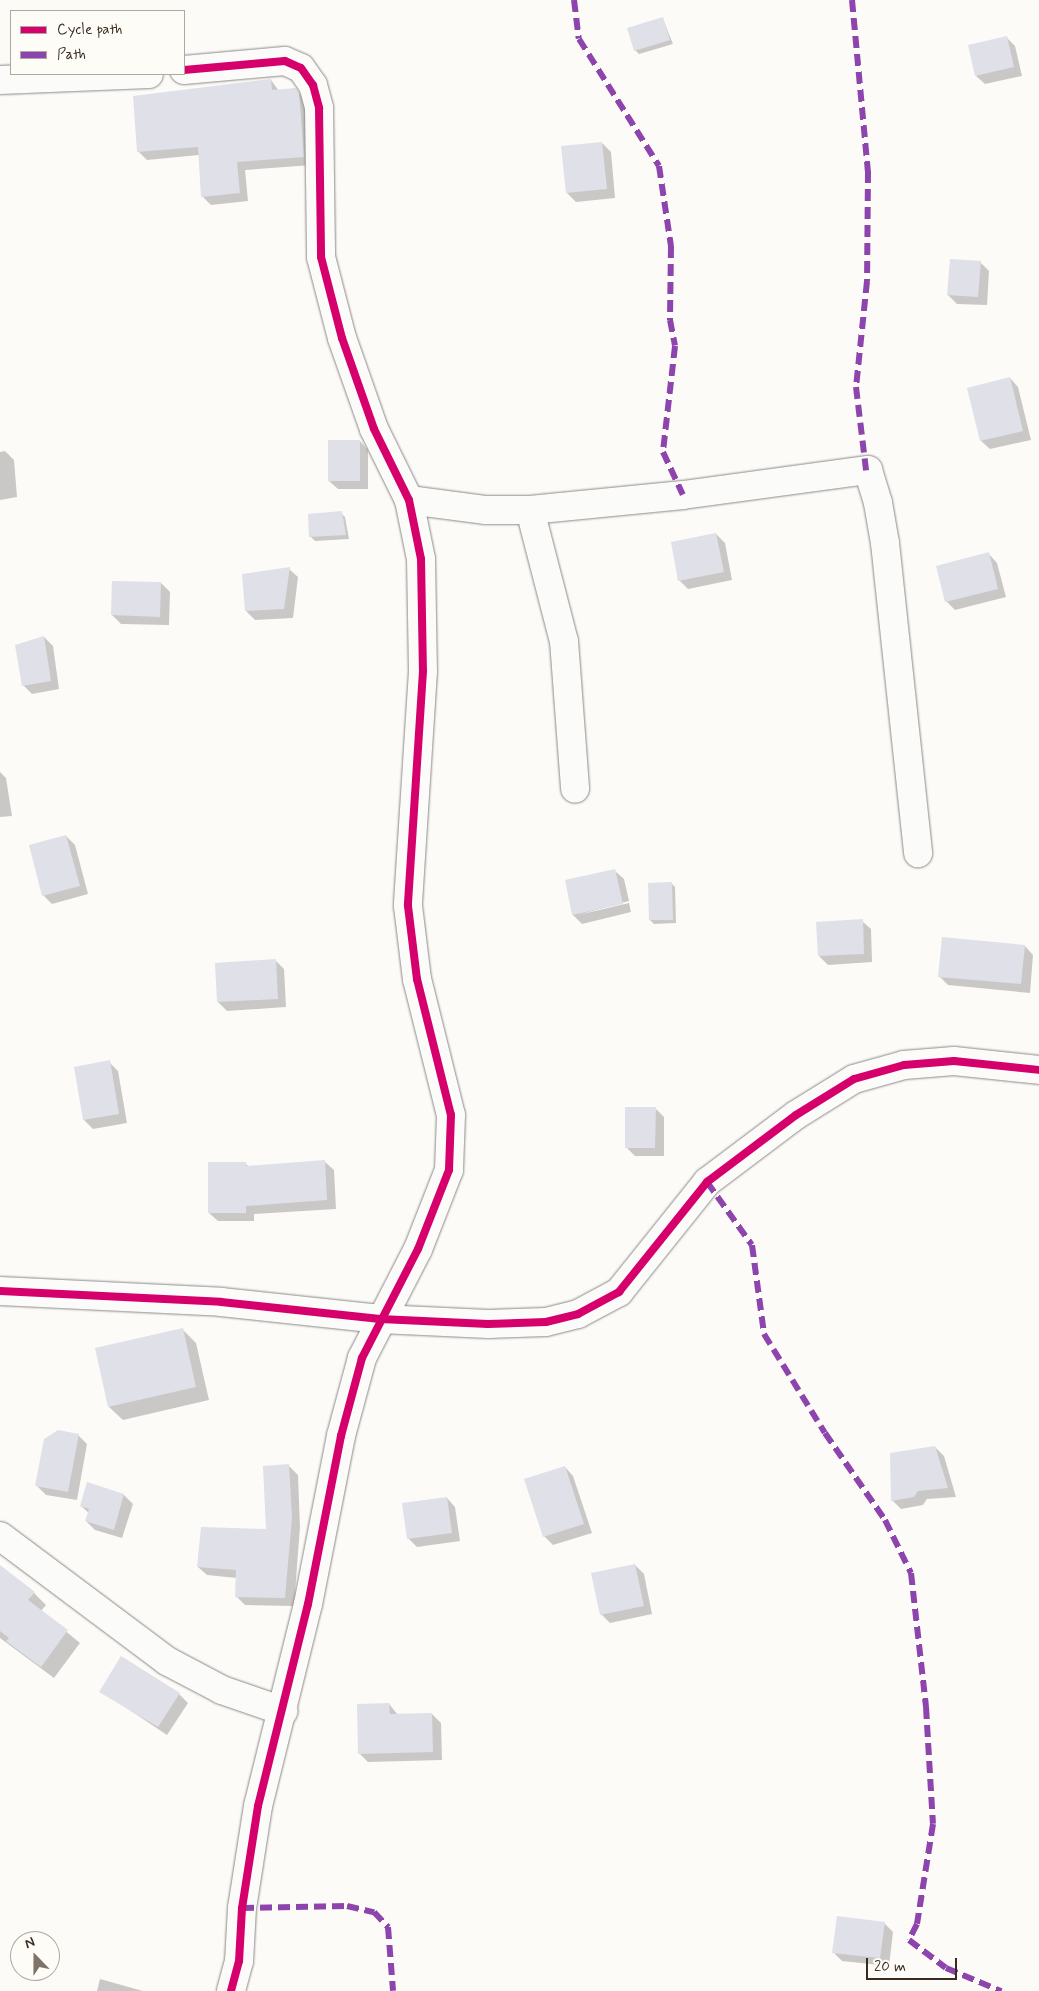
<!DOCTYPE html>
<html>
<head>
<meta charset="utf-8">
<style>
  body { margin:0 }
  #map { position:relative; width:1039px; height:1991px; overflow:hidden; background:#fcfbf8; font-family:Mynerve,sans-serif }
  div>[style] { position:absolute }
  .shadow>* { inset:0; background:#0003 }
  .building>* { inset:0; background:#dfe0e8 }
  .roads { filter:drop-shadow(0 0 1px #8d8985) drop-shadow(0 0 1px #8d8985) }
  .minor>* { height:28px; margin:-14px; padding:0 14px; transform-origin:14px; border-radius:14px; background:#fbfbf9 }
  .quiet>* { height:6px; margin-top:-3px; transform-origin:0; background:repeating-linear-gradient(90deg,#8e44ad 0 12px,transparent 0 18px) }
  .cycleway>* { height:8px; margin:-4px; padding:0 4px; transform-origin:4px; border-radius:4px; background:#d6006c }
  span { translate:-50% -50%; white-space:nowrap; text-align:center; line-height:1.15; -webkit-text-stroke:4.5px #fdfcf7; paint-order:stroke }
  .legend { position:absolute; left:10px; top:10px; width:175px; height:65px; box-sizing:border-box; background:#fdfcf7; border:1px solid #afa8a0; margin:0; padding:6px 9px; list-style:none; font-size:15px; color:#3b2a1e }
  .legend li { display:flex; align-items:center; gap:10px; height:25px }
  .legend b { width:25px; border:1px solid #afa8a0 }
  .north { position:absolute; left:10px; top:1931px; width:50px; height:50px; box-sizing:border-box; background:#fdfcf7; border:1px solid #afa8a0; border-radius:50%; rotate:338deg; font-size:14px; font-weight:700; line-height:20px; text-align:center; color:#3b2a1e }
  .north::after { content:''; display:block; margin:auto; width:18px; height:22px; background:#7f736a; clip-path:polygon(50% 0,100% 100%,50% 72%,0 100%) }
  .scale { position:absolute; left:866px; top:1958px; width:91px; height:22px; box-sizing:border-box; border:2px solid #3b2a1e; border-top:0; padding-left:6px; font-size:15px; line-height:18px; white-space:nowrap; color:#3b2a1e; -webkit-text-stroke:4px #fdfcf7; paint-order:stroke }
</style>
</head>
<body>
<div id="map">
  <div class="shadow">
    <div style="clip-path:polygon(663px 19px,673px 44px,639px 54px,635px 50px)"></div>
    <div style="clip-path:polygon(1006px 37px,1015px 46px,1022px 76px,985px 84px,976px 76px)"></div>
    <div style="clip-path:polygon(271px 80px,279px 91px,295px 89px,304px 98px,312px 165px,245px 170px,248px 201px,211px 205px,202px 196px,199px 155px,147px 160px,138px 151px)"></div>
    <div style="clip-path:polygon(602px 143px,611px 152px,615px 198px,576px 202px,567px 193px)"></div>
    <div style="clip-path:polygon(980px 262px,989px 271px,987px 305px,957px 304px,948px 295px)"></div>
    <div style="clip-path:polygon(1010px 378px,1018px 387px,1031px 440px,990px 449px,981px 441px)"></div>
    <div style="clip-path:polygon(360px 441px,368px 450px,368px 489px,338px 489px,329px 481px)"></div>
    <div style="clip-path:polygon(5px 451px,14px 460px,17px 497px,0 500px,0 452px)"></div>
    <div style="clip-path:polygon(341px 513px,345px 517px,349px 539px,315px 541px,311px 537px,309px 515px)"></div>
    <div style="clip-path:polygon(716px 534px,725px 543px,732px 580px,688px 589px,679px 580px)"></div>
    <div style="clip-path:polygon(989px 554px,997px 563px,1006px 597px,955px 610px,946px 601px)"></div>
    <div style="clip-path:polygon(289px 569px,298px 577px,293px 618px,255px 620px,246px 611px)"></div>
    <div style="clip-path:polygon(161px 583px,170px 592px,169px 625px,121px 624px,112px 615px)"></div>
    <div style="clip-path:polygon(44px 637px,53px 646px,59px 689px,32px 694px,23px 685px)"></div>
    <div style="clip-path:polygon(0 772px,6px 778px,12px 816px,0 817px)"></div>
    <div style="clip-path:polygon(66px 836px,75px 845px,88px 894px,52px 904px,43px 895px)"></div>
    <div style="clip-path:polygon(615px 871px,624px 879px,629px 901px,578px 915px,629px 903px,631px 912px,582px 924px,573px 915px,566px 881px)"></div>
    <div style="clip-path:polygon(671px 883px,675px 887px,676px 923px,654px 924px,650px 920px)"></div>
    <div style="clip-path:polygon(862px 921px,871px 929px,872px 962px,828px 965px,819px 956px)"></div>
    <div style="clip-path:polygon(1025px 946px,1033px 955px,1030px 993px,948px 985px,939px 976px)"></div>
    <div style="clip-path:polygon(275px 960px,284px 969px,286px 1007px,227px 1011px,218px 1002px)"></div>
    <div style="clip-path:polygon(109px 1062px,118px 1071px,127px 1123px,93px 1129px,84px 1120px)"></div>
    <div style="clip-path:polygon(655px 1108px,664px 1117px,664px 1156px,635px 1156px,626px 1147px)"></div>
    <div style="clip-path:polygon(325px 1162px,334px 1170px,336px 1209px,254px 1214px,254px 1221px,218px 1221px,209px 1213px,246px 1164px,249px 1167px)"></div>
    <div style="clip-path:polygon(182px 1329px,196px 1343px,209px 1400px,123px 1420px,109px 1407px)"></div>
    <div style="clip-path:polygon(78px 1435px,87px 1444px,77px 1500px,46px 1495px,37px 1486px)"></div>
    <div style="clip-path:polygon(935px 1447px,944px 1456px,956px 1497px,927px 1499px,923px 1505px,901px 1509px,892px 1500px)"></div>
    <div style="clip-path:polygon(289px 1466px,298px 1475px,300px 1527px,294px 1606px,245px 1605px,236px 1596px,237px 1578px,207px 1575px,198px 1567px,268px 1531px)"></div>
    <div style="clip-path:polygon(565px 1467px,573px 1476px,592px 1533px,553px 1545px,544px 1536px)"></div>
    <div style="clip-path:polygon(124px 1495px,133px 1504px,122px 1538px,95px 1530px,86px 1521px,89px 1513px,81px 1506px)"></div>
    <div style="clip-path:polygon(447px 1498px,455px 1507px,460px 1541px,417px 1547px,408px 1538px)"></div>
    <div style="clip-path:polygon(635px 1565px,644px 1574px,652px 1614px,610px 1623px,601px 1614px)"></div>
    <div style="clip-path:polygon(0 1566px,34px 1593px,46px 1605px,41px 1611px,80px 1643px,54px 1678px,0 1638px)"></div>
    <div style="clip-path:polygon(101px 1691px,179px 1694px,188px 1703px,167px 1735px)"></div>
    <div style="clip-path:polygon(389px 1704px,398px 1715px,432px 1714px,441px 1723px,442px 1760px,368px 1762px,359px 1753px)"></div>
    <div style="clip-path:polygon(884px 1923px,893px 1932px,889px 1966px,842px 1961px,833px 1952px)"></div>
    <div style="clip-path:polygon(100px 1979px,143px 1991px,97px 1991px)"></div>
  </div>
  <div class="building">
    <div style="clip-path:polygon(663px 17px,670px 40px,634px 51px,627px 28px)"></div>
    <div style="clip-path:polygon(1007px 36px,1014px 67px,975px 76px,968px 45px)"></div>
    <div style="clip-path:polygon(271px 79px,272px 90px,296px 88px,299px 92px,304px 157px,237px 162px,240px 193px,201px 197px,198px 147px,137px 152px,133px 96px)"></div>
    <div style="clip-path:polygon(602px 142px,607px 189px,566px 193px,561px 146px)"></div>
    <div style="clip-path:polygon(950px 259px,981px 261px,978px 297px,947px 295px)"></div>
    <div style="clip-path:polygon(1010px 377px,1023px 431px,980px 441px,967px 388px)"></div>
    <div style="clip-path:polygon(328px 440px,360px 440px,360px 481px,328px 481px)"></div>
    <div style="clip-path:polygon(342px 511px,346px 535px,309px 537px,308px 514px)"></div>
    <div style="clip-path:polygon(716px 533px,724px 572px,678px 581px,671px 542px)"></div>
    <div style="clip-path:polygon(989px 552px,998px 589px,945px 602px,936px 566px)"></div>
    <div style="clip-path:polygon(290px 567px,284px 609px,245px 611px,242px 574px)"></div>
    <div style="clip-path:polygon(112px 581px,161px 582px,160px 617px,111px 615px)"></div>
    <div style="clip-path:polygon(44px 636px,51px 681px,22px 686px,15px 645px)"></div>
    <div style="clip-path:polygon(66px 835px,80px 886px,42px 896px,29px 845px)"></div>
    <div style="clip-path:polygon(615px 869px,623px 904px,572px 915px,565px 880px)"></div>
    <div style="clip-path:polygon(672px 882px,673px 920px,649px 920px,648px 883px)"></div>
    <div style="clip-path:polygon(863px 919px,864px 954px,818px 956px,816px 922px)"></div>
    <div style="clip-path:polygon(942px 937px,1025px 945px,1021px 984px,938px 977px)"></div>
    <div style="clip-path:polygon(276px 959px,278px 999px,217px 1002px,215px 963px)"></div>
    <div style="clip-path:polygon(110px 1060px,119px 1114px,83px 1120px,74px 1067px)"></div>
    <div style="clip-path:polygon(625px 1107px,656px 1107px,655px 1148px,625px 1148px)"></div>
    <div style="clip-path:polygon(325px 1160px,327px 1200px,246px 1206px,246px 1213px,208px 1213px,208px 1162px,246px 1162px,246px 1166px)"></div>
    <div style="clip-path:polygon(183px 1328px,196px 1387px,108px 1407px,95px 1348px)"></div>
    <div style="clip-path:polygon(58px 1430px,79px 1434px,68px 1492px,35px 1486px,44px 1439px)"></div>
    <div style="clip-path:polygon(935px 1446px,948px 1488px,918px 1491px,914px 1497px,891px 1501px,890px 1453px)"></div>
    <div style="clip-path:polygon(289px 1464px,292px 1518px,285px 1598px,235px 1597px,236px 1570px,197px 1567px,201px 1527px,266px 1529px,263px 1466px)"></div>
    <div style="clip-path:polygon(565px 1466px,584px 1524px,543px 1537px,524px 1479px)"></div>
    <div style="clip-path:polygon(87px 1482px,124px 1494px,114px 1530px,85px 1521px,89px 1509px,80px 1506px)"></div>
    <div style="clip-path:polygon(447px 1497px,452px 1533px,407px 1539px,402px 1503px)"></div>
    <div style="clip-path:polygon(635px 1564px,644px 1606px,600px 1615px,591px 1573px)"></div>
    <div style="clip-path:polygon(0 1565px,35px 1592px,28px 1600px,68px 1630px,41px 1667px,6px 1641px,9px 1638px,0 1631px)"></div>
    <div style="clip-path:polygon(121px 1656px,180px 1693px,158px 1727px,99px 1692px)"></div>
    <div style="clip-path:polygon(389px 1703px,390px 1714px,432px 1713px,433px 1752px,358px 1754px,357px 1704px)"></div>
    <div style="clip-path:polygon(837px 1916px,885px 1922px,880px 1958px,832px 1953px)"></div>
  </div>
  <div class="roads">
    <div class="minor">
      <div style="left:184px;top:70px;width:101px;rotate:-5.1deg"></div>
      <div style="left:285px;top:61px;width:17px;rotate:24deg"></div>
      <div style="left:301px;top:68px;width:21px;rotate:55deg"></div>
      <div style="left:313px;top:85px;width:24px;rotate:75deg"></div>
      <div style="left:319px;top:108px;width:149px;rotate:89.2deg"></div>
      <div style="left:321px;top:257px;width:84px;rotate:75.5deg"></div>
      <div style="left:342px;top:338px;width:96px;rotate:70.6deg"></div>
      <div style="left:374px;top:429px;width:79px;rotate:63.8deg"></div>
      <div style="left:409px;top:500px;width:60px;rotate:78.5deg"></div>
      <div style="left:421px;top:559px;width:112px;rotate:89deg"></div>
      <div style="left:423px;top:671px;width:235px;rotate:93.7deg"></div>
      <div style="left:408px;top:906px;width:74px;rotate:83deg"></div>
      <div style="left:417px;top:979px;width:140px;rotate:76deg"></div>
      <div style="left:451px;top:1115px;width:55px;rotate:92.1deg"></div>
      <div style="left:449px;top:1170px;width:85px;rotate:111.4deg"></div>
      <div style="left:418px;top:1249px;width:123px;rotate:117.2deg"></div>
      <div style="left:362px;top:1358px;width:81px;rotate:105.1deg"></div>
      <div style="left:341px;top:1436px;width:171px;rotate:101.1deg"></div>
      <div style="left:308px;top:1604px;width:208px;rotate:103.9deg"></div>
      <div style="left:258px;top:1806px;width:103px;rotate:98.9deg"></div>
      <div style="left:242px;top:1908px;width:53px;rotate:93.2deg"></div>
      <div style="left:239px;top:1961px;width:31px;rotate:105deg"></div>
      <div style="left:0;top:80px;width:149px;rotate:-2.3deg"></div>
      <div style="left:409px;top:500px;width:78px;rotate:7.4deg"></div>
      <div style="left:486px;top:510px;width:44px"></div>
      <div style="left:530px;top:510px;width:154px;rotate:-5.6deg"></div>
      <div style="left:683px;top:495px;width:187px;rotate:-7.7deg"></div>
      <div style="left:868px;top:470px;width:34px;rotate:73deg"></div>
      <div style="left:878px;top:503px;width:41px;rotate:80.1deg"></div>
      <div style="left:885px;top:543px;width:312px;rotate:83.9deg"></div>
      <div style="left:530px;top:510px;width:135px;rotate:75.5deg"></div>
      <div style="left:564px;top:641px;width:148px;rotate:85.7deg"></div>
      <div style="left:0;top:1291px;width:221px;rotate:2.8deg"></div>
      <div style="left:221px;top:1302px;width:160px;rotate:6.1deg"></div>
      <div style="left:380px;top:1319px;width:108px;rotate:2.7deg"></div>
      <div style="left:488px;top:1324px;width:58px;rotate:-2deg"></div>
      <div style="left:546px;top:1322px;width:33px;rotate:-14deg"></div>
      <div style="left:578px;top:1314px;width:47px;rotate:-28.2deg"></div>
      <div style="left:619px;top:1292px;width:141px;rotate:-51.3deg"></div>
      <div style="left:707px;top:1182px;width:111px;rotate:-37deg"></div>
      <div style="left:796px;top:1115px;width:68px;rotate:-31.8deg"></div>
      <div style="left:854px;top:1079px;width:52px;rotate:-15.6deg"></div>
      <div style="left:904px;top:1065px;width:50px;rotate:-4.6deg"></div>
      <div style="left:954px;top:1061px;width:85px;rotate:6deg"></div>
      <div style="left:0;top:1536px;width:209px;rotate:36.8deg"></div>
      <div style="left:167px;top:1661px;width:62px;rotate:27.8deg"></div>
      <div style="left:222px;top:1690px;width:65px;rotate:19deg"></div>
    </div>
  </div>
  <div class="quiet">
    <div style="left:574px;top:0;width:39px;rotate:83deg"></div>
    <div style="left:579px;top:39px;width:150px;rotate:57.8deg"></div>
    <div style="left:659px;top:166px;width:81px;rotate:81.5deg"></div>
    <div style="left:671px;top:246px;width:74px;rotate:90.8deg"></div>
    <div style="left:670px;top:320px;width:26px;rotate:79deg"></div>
    <div style="left:675px;top:346px;width:107px;rotate:96.5deg"></div>
    <div style="left:663px;top:452px;width:47px;rotate:65.1deg"></div>
    <div style="left:852px;top:0;width:172px;rotate:84.7deg"></div>
    <div style="left:868px;top:171px;width:110px;rotate:90.5deg"></div>
    <div style="left:867px;top:281px;width:107px;rotate:95.9deg"></div>
    <div style="left:856px;top:387px;width:84px;rotate:83.1deg"></div>
    <div style="left:707px;top:1182px;width:77px;rotate:54.5deg"></div>
    <div style="left:752px;top:1245px;width:90px;rotate:82.3deg"></div>
    <div style="left:764px;top:1334px;width:116px;rotate:58.4deg"></div>
    <div style="left:825px;top:1433px;width:106px;rotate:55.4deg"></div>
    <div style="left:885px;top:1520px;width:59px;rotate:63.9deg"></div>
    <div style="left:911px;top:1573px;width:135px;rotate:83.6deg"></div>
    <div style="left:926px;top:1707px;width:117px;rotate:86.6deg"></div>
    <div style="left:933px;top:1824px;width:101px;rotate:99.1deg"></div>
    <div style="left:917px;top:1924px;width:18px;rotate:117deg"></div>
    <div style="left:909px;top:1940px;width:46px;rotate:37.1deg"></div>
    <div style="left:946px;top:1968px;width:60px;rotate:22.7deg"></div>
    <div style="left:242px;top:1908px;width:105px;rotate:-1.1deg"></div>
    <div style="left:347px;top:1906px;width:28px;rotate:13deg"></div>
    <div style="left:374px;top:1912px;width:21px;rotate:47deg"></div>
    <div style="left:388px;top:1927px;width:64px;rotate:85.5deg"></div>
  </div>
  <div class="cycleway">
    <div style="left:184px;top:70px;width:101px;rotate:-5.1deg"></div>
    <div style="left:285px;top:61px;width:17px;rotate:24deg"></div>
    <div style="left:301px;top:68px;width:21px;rotate:55deg"></div>
    <div style="left:313px;top:85px;width:24px;rotate:75deg"></div>
    <div style="left:319px;top:108px;width:149px;rotate:89.2deg"></div>
    <div style="left:321px;top:257px;width:84px;rotate:75.5deg"></div>
    <div style="left:342px;top:338px;width:96px;rotate:70.6deg"></div>
    <div style="left:374px;top:429px;width:79px;rotate:63.8deg"></div>
    <div style="left:409px;top:500px;width:60px;rotate:78.5deg"></div>
    <div style="left:421px;top:559px;width:112px;rotate:89deg"></div>
    <div style="left:423px;top:671px;width:235px;rotate:93.7deg"></div>
    <div style="left:408px;top:906px;width:74px;rotate:83deg"></div>
    <div style="left:417px;top:979px;width:140px;rotate:76deg"></div>
    <div style="left:451px;top:1115px;width:55px;rotate:92.1deg"></div>
    <div style="left:449px;top:1170px;width:85px;rotate:111.4deg"></div>
    <div style="left:418px;top:1249px;width:123px;rotate:117.2deg"></div>
    <div style="left:362px;top:1358px;width:81px;rotate:105.1deg"></div>
    <div style="left:341px;top:1436px;width:171px;rotate:101.1deg"></div>
    <div style="left:308px;top:1604px;width:208px;rotate:103.9deg"></div>
    <div style="left:258px;top:1806px;width:103px;rotate:98.9deg"></div>
    <div style="left:242px;top:1908px;width:53px;rotate:93.2deg"></div>
    <div style="left:239px;top:1961px;width:31px;rotate:105deg"></div>
    <div style="left:0;top:1291px;width:221px;rotate:2.8deg"></div>
    <div style="left:221px;top:1302px;width:160px;rotate:6.1deg"></div>
    <div style="left:380px;top:1319px;width:108px;rotate:2.7deg"></div>
    <div style="left:488px;top:1324px;width:58px;rotate:-2deg"></div>
    <div style="left:546px;top:1322px;width:33px;rotate:-14deg"></div>
    <div style="left:578px;top:1314px;width:47px;rotate:-28.2deg"></div>
    <div style="left:619px;top:1292px;width:141px;rotate:-51.3deg"></div>
    <div style="left:707px;top:1182px;width:111px;rotate:-37deg"></div>
    <div style="left:796px;top:1115px;width:68px;rotate:-31.8deg"></div>
    <div style="left:854px;top:1079px;width:52px;rotate:-15.6deg"></div>
    <div style="left:904px;top:1065px;width:50px;rotate:-4.6deg"></div>
    <div style="left:954px;top:1061px;width:85px;rotate:6deg"></div>
  </div>
  <ul class="legend">
  <li><b style="height:6px;background:#d6006c"></b>Cycle path</li>
  <li><b style="height:6px;background:#8e44ad"></b>Path</li>
  </ul>
  <div class="north">N</div>
  <div class="scale">20 m</div>
</div>
</body>
</html>
